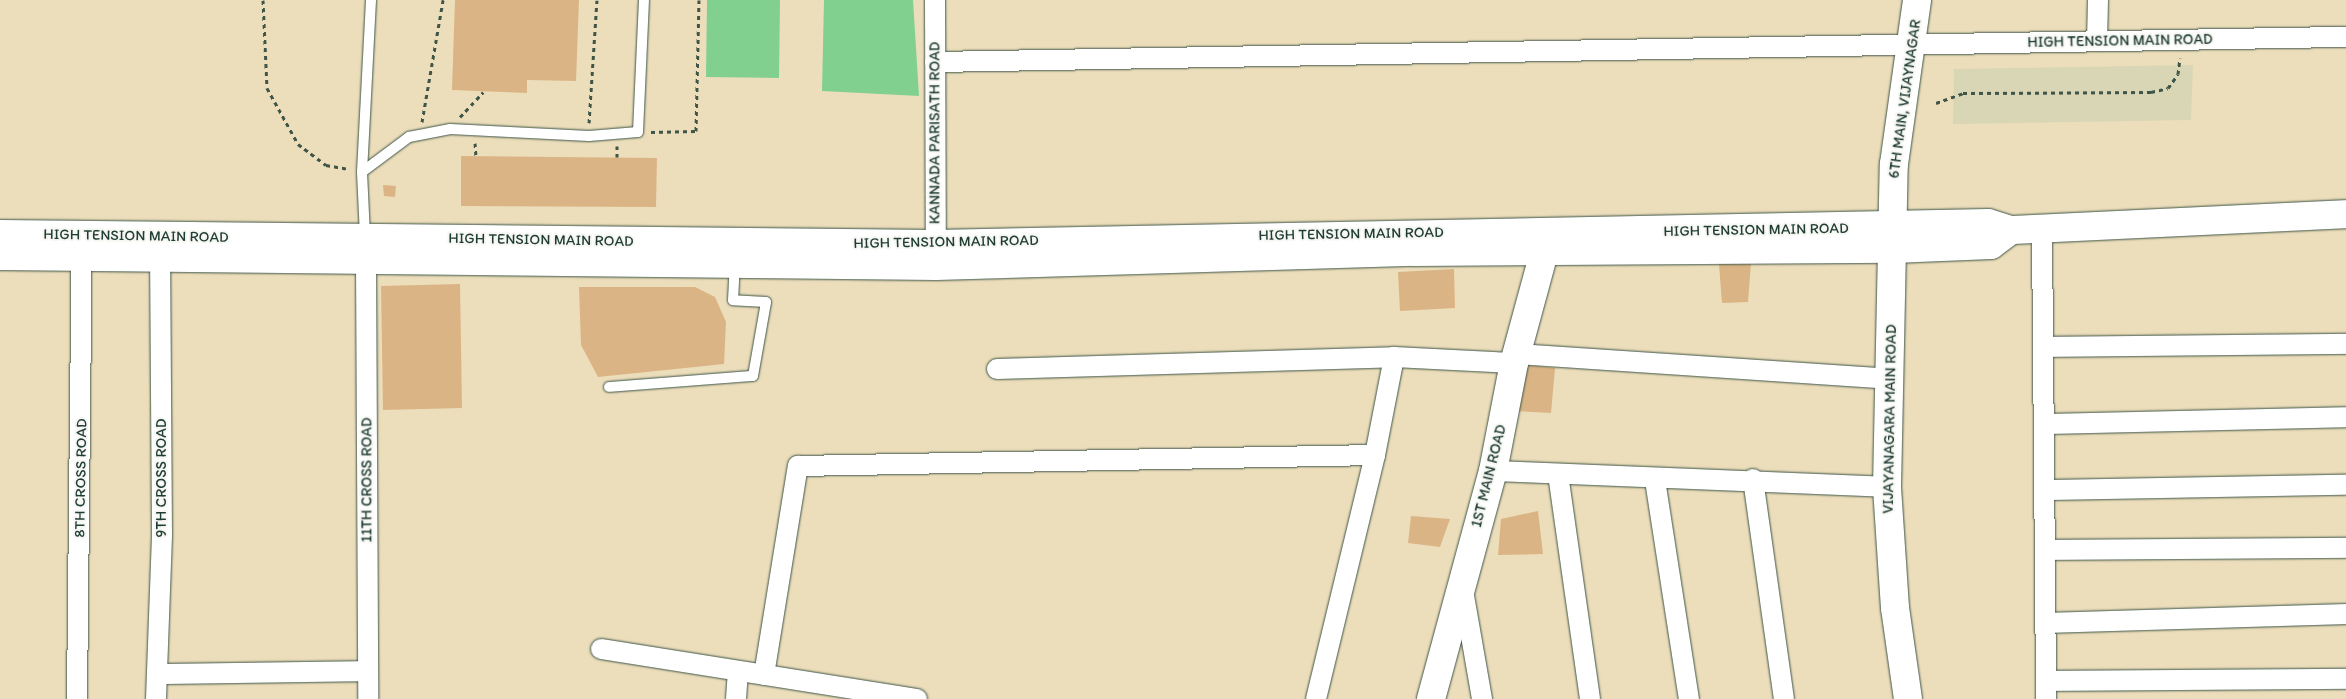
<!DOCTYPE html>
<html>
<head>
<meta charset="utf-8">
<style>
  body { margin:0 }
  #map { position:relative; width:2346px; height:699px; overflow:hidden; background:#ecdebb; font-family:Itim,sans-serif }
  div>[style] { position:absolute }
  .built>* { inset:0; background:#d9d6b5 }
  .green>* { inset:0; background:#81d08f }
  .building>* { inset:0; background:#dbb485 }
  .path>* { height:3px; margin-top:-1.5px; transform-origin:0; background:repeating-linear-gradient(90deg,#3e5548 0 4px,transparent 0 8px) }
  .roads { filter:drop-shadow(0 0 1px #3e5548) drop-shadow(0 0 1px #3e5548) }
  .lane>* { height:10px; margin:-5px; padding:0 5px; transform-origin:5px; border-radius:5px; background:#fff }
  .street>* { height:20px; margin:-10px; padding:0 10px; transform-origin:10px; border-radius:10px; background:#fff }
  .secondary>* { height:28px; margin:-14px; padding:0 14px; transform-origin:14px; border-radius:14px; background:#fff }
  span { translate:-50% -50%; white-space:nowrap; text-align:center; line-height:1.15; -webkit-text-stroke:4px #f6f6f2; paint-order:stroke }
  .street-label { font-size:15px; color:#1f3d34 }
</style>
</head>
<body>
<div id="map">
  <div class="built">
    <div style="clip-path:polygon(2193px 65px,2191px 120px,1953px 124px,1954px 69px)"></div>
  </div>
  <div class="green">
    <div style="clip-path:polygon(707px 0,780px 0,779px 78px,706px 77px)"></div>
    <div style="clip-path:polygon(824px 0,913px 0,919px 96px,822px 91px)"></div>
  </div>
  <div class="building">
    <div style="clip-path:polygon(455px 0,579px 0,576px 81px,527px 80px,527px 93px,452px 90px)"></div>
    <div style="clip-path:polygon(461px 156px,657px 158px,656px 207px,461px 206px)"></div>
    <div style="clip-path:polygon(383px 185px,396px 186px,395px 197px,384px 196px)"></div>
    <div style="clip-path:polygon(1751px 263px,1748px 302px,1722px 303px,1719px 264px)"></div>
    <div style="clip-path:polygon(1454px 269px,1455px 308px,1400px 311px,1398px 272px)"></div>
    <div style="clip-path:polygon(460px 284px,462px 408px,383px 410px,381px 286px)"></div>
    <div style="clip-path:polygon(579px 287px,695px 287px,715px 297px,726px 322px,724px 364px,598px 377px,581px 345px)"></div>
    <div style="clip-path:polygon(1525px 365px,1555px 368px,1551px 413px,1515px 411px)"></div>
    <div style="clip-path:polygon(1538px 511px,1543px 554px,1498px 555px,1501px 519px)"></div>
    <div style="clip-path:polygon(1411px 516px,1450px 519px,1440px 547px,1408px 543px)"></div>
  </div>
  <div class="path">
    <div style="left:263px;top:0;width:88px;rotate:87.4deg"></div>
    <div style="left:267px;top:88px;width:64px;rotate:61deg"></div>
    <div style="left:298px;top:144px;width:35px;rotate:37deg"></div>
    <div style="left:326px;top:165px;width:23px;rotate:10deg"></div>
    <div style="left:1936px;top:103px;width:29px;rotate:-20deg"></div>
    <div style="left:1963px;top:93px;width:188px;rotate:-0.3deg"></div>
    <div style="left:2151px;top:92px;width:17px;rotate:-13deg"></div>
    <div style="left:2168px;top:88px;width:17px;rotate:-54deg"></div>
    <div style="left:2178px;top:74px;width:16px;rotate:-83deg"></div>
    <div style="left:460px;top:117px;width:34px;rotate:-47deg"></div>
    <div style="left:422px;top:122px;width:124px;rotate:-80.2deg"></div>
    <div style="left:589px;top:123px;width:123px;rotate:-86.3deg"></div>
    <div style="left:651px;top:132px;width:45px;rotate:-1.3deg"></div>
    <div style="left:696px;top:131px;width:131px;rotate:-88.7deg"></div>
    <div style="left:475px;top:143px;width:13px;rotate:86deg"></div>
    <div style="left:617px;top:157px;width:11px;rotate:-90deg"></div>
  </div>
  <div class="roads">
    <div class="lane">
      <div style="left:362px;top:172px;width:59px;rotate:-36.7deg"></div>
      <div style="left:409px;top:137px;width:42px;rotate:-11deg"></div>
      <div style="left:450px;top:129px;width:139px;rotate:2.9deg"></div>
      <div style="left:589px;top:136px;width:49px;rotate:-4.7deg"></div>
      <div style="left:638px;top:132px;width:132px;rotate:-87.4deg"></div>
      <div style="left:365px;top:236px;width:64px;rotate:-92.7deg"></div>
      <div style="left:362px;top:172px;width:172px;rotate:-87deg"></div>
      <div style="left:609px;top:387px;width:144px;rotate:-4.4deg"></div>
      <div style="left:753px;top:376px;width:75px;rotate:-80deg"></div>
      <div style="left:766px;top:302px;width:33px;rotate:-177deg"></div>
      <div style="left:733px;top:300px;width:34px;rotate:-87deg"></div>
    </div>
    <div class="street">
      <div style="left:935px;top:0;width:256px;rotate:89.8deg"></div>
      <div style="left:2097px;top:41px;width:41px;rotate:-88.6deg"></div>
      <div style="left:935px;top:62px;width:1411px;rotate:-1.02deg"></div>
      <div style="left:2042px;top:230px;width:469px;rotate:89.5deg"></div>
      <div style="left:366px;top:261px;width:438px;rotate:89.7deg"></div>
      <div style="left:2046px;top:347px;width:300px;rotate:-0.6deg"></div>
      <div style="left:1516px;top:354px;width:375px;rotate:3.8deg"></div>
      <div style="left:997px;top:369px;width:397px;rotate:-1.7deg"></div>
      <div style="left:1394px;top:357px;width:120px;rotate:2.9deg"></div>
      <div style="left:2046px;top:424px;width:300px;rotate:-1.3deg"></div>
      <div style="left:1493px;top:471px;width:394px;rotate:2.3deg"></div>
      <div style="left:1558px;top:474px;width:227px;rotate:81.9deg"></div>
      <div style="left:1753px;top:479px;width:222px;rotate:82deg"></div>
      <div style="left:1655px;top:480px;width:222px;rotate:81.2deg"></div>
      <div style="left:2046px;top:490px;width:300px;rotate:-1deg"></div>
      <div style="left:2045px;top:550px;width:301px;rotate:-0.4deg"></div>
      <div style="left:1463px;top:590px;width:111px;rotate:80.1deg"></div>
      <div style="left:2046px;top:623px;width:300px;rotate:-1.7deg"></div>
      <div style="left:601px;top:649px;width:320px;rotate:9deg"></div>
      <div style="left:157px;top:674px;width:209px;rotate:-0.8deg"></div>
      <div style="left:764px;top:675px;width:212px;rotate:-80.8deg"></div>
      <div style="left:798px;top:466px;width:577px;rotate:-1.09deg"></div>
      <div style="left:2046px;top:681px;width:300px;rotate:-0.4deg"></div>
      <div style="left:77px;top:699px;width:443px;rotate:-89.4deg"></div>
      <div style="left:156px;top:699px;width:165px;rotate:-87.9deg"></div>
      <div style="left:162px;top:534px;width:277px;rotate:-90.4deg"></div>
      <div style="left:736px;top:699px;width:28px;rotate:-86deg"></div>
      <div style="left:1316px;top:699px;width:251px;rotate:-76.4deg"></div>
      <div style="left:1375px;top:455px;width:100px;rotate:-79deg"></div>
    </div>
    <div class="secondary">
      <div style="left:0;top:234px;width:935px;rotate:0.61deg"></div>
      <div style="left:935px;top:244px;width:1053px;rotate:-1.14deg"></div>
      <div style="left:1988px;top:223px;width:24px;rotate:17deg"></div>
      <div style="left:2011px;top:230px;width:335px;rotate:-2.7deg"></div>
      <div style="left:0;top:256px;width:936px;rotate:0.61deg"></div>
      <div style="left:936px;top:266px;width:478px;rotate:-1.7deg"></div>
      <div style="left:1414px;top:252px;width:479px;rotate:-0.4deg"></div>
      <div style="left:1893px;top:249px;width:98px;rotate:-2.3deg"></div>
      <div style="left:1991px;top:245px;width:25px;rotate:-37deg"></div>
      <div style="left:1431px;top:699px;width:236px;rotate:-74.8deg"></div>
      <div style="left:1493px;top:471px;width:110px;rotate:-79deg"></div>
      <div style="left:1514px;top:363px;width:130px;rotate:-74.8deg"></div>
      <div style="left:1908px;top:699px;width:92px;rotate:-98.1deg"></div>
      <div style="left:1895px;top:608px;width:121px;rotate:-93.8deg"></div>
      <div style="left:1887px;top:487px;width:323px;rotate:-88.8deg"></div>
      <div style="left:1894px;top:164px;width:166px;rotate:-82deg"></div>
    </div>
  </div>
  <div class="street-label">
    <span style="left:2120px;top:41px;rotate:-1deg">HIGH TENSION MAIN ROAD</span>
    <span style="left:1905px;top:99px;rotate:-82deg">6TH MAIN, VIJAYNAGAR</span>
    <span style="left:935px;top:133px;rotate:-90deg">KANNADA PARISATH ROAD</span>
    <span style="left:1756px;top:230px;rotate:-1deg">HIGH TENSION MAIN ROAD</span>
    <span style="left:1351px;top:234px;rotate:-1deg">HIGH TENSION MAIN ROAD</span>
    <span style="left:136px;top:236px;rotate:1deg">HIGH TENSION MAIN ROAD</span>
    <span style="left:541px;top:240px;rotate:1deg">HIGH TENSION MAIN ROAD</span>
    <span style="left:946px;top:242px;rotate:-1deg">HIGH TENSION MAIN ROAD</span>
    <span style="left:1890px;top:419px;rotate:-89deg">VIJAYANAGARA MAIN ROAD</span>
    <span style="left:1489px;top:476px;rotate:-76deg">1ST MAIN ROAD</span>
    <span style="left:81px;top:478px;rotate:-89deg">8TH CROSS ROAD</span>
    <span style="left:162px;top:478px;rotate:-90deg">9TH CROSS ROAD</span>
    <span style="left:367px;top:480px;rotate:-90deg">11TH CROSS ROAD</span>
  </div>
</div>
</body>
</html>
